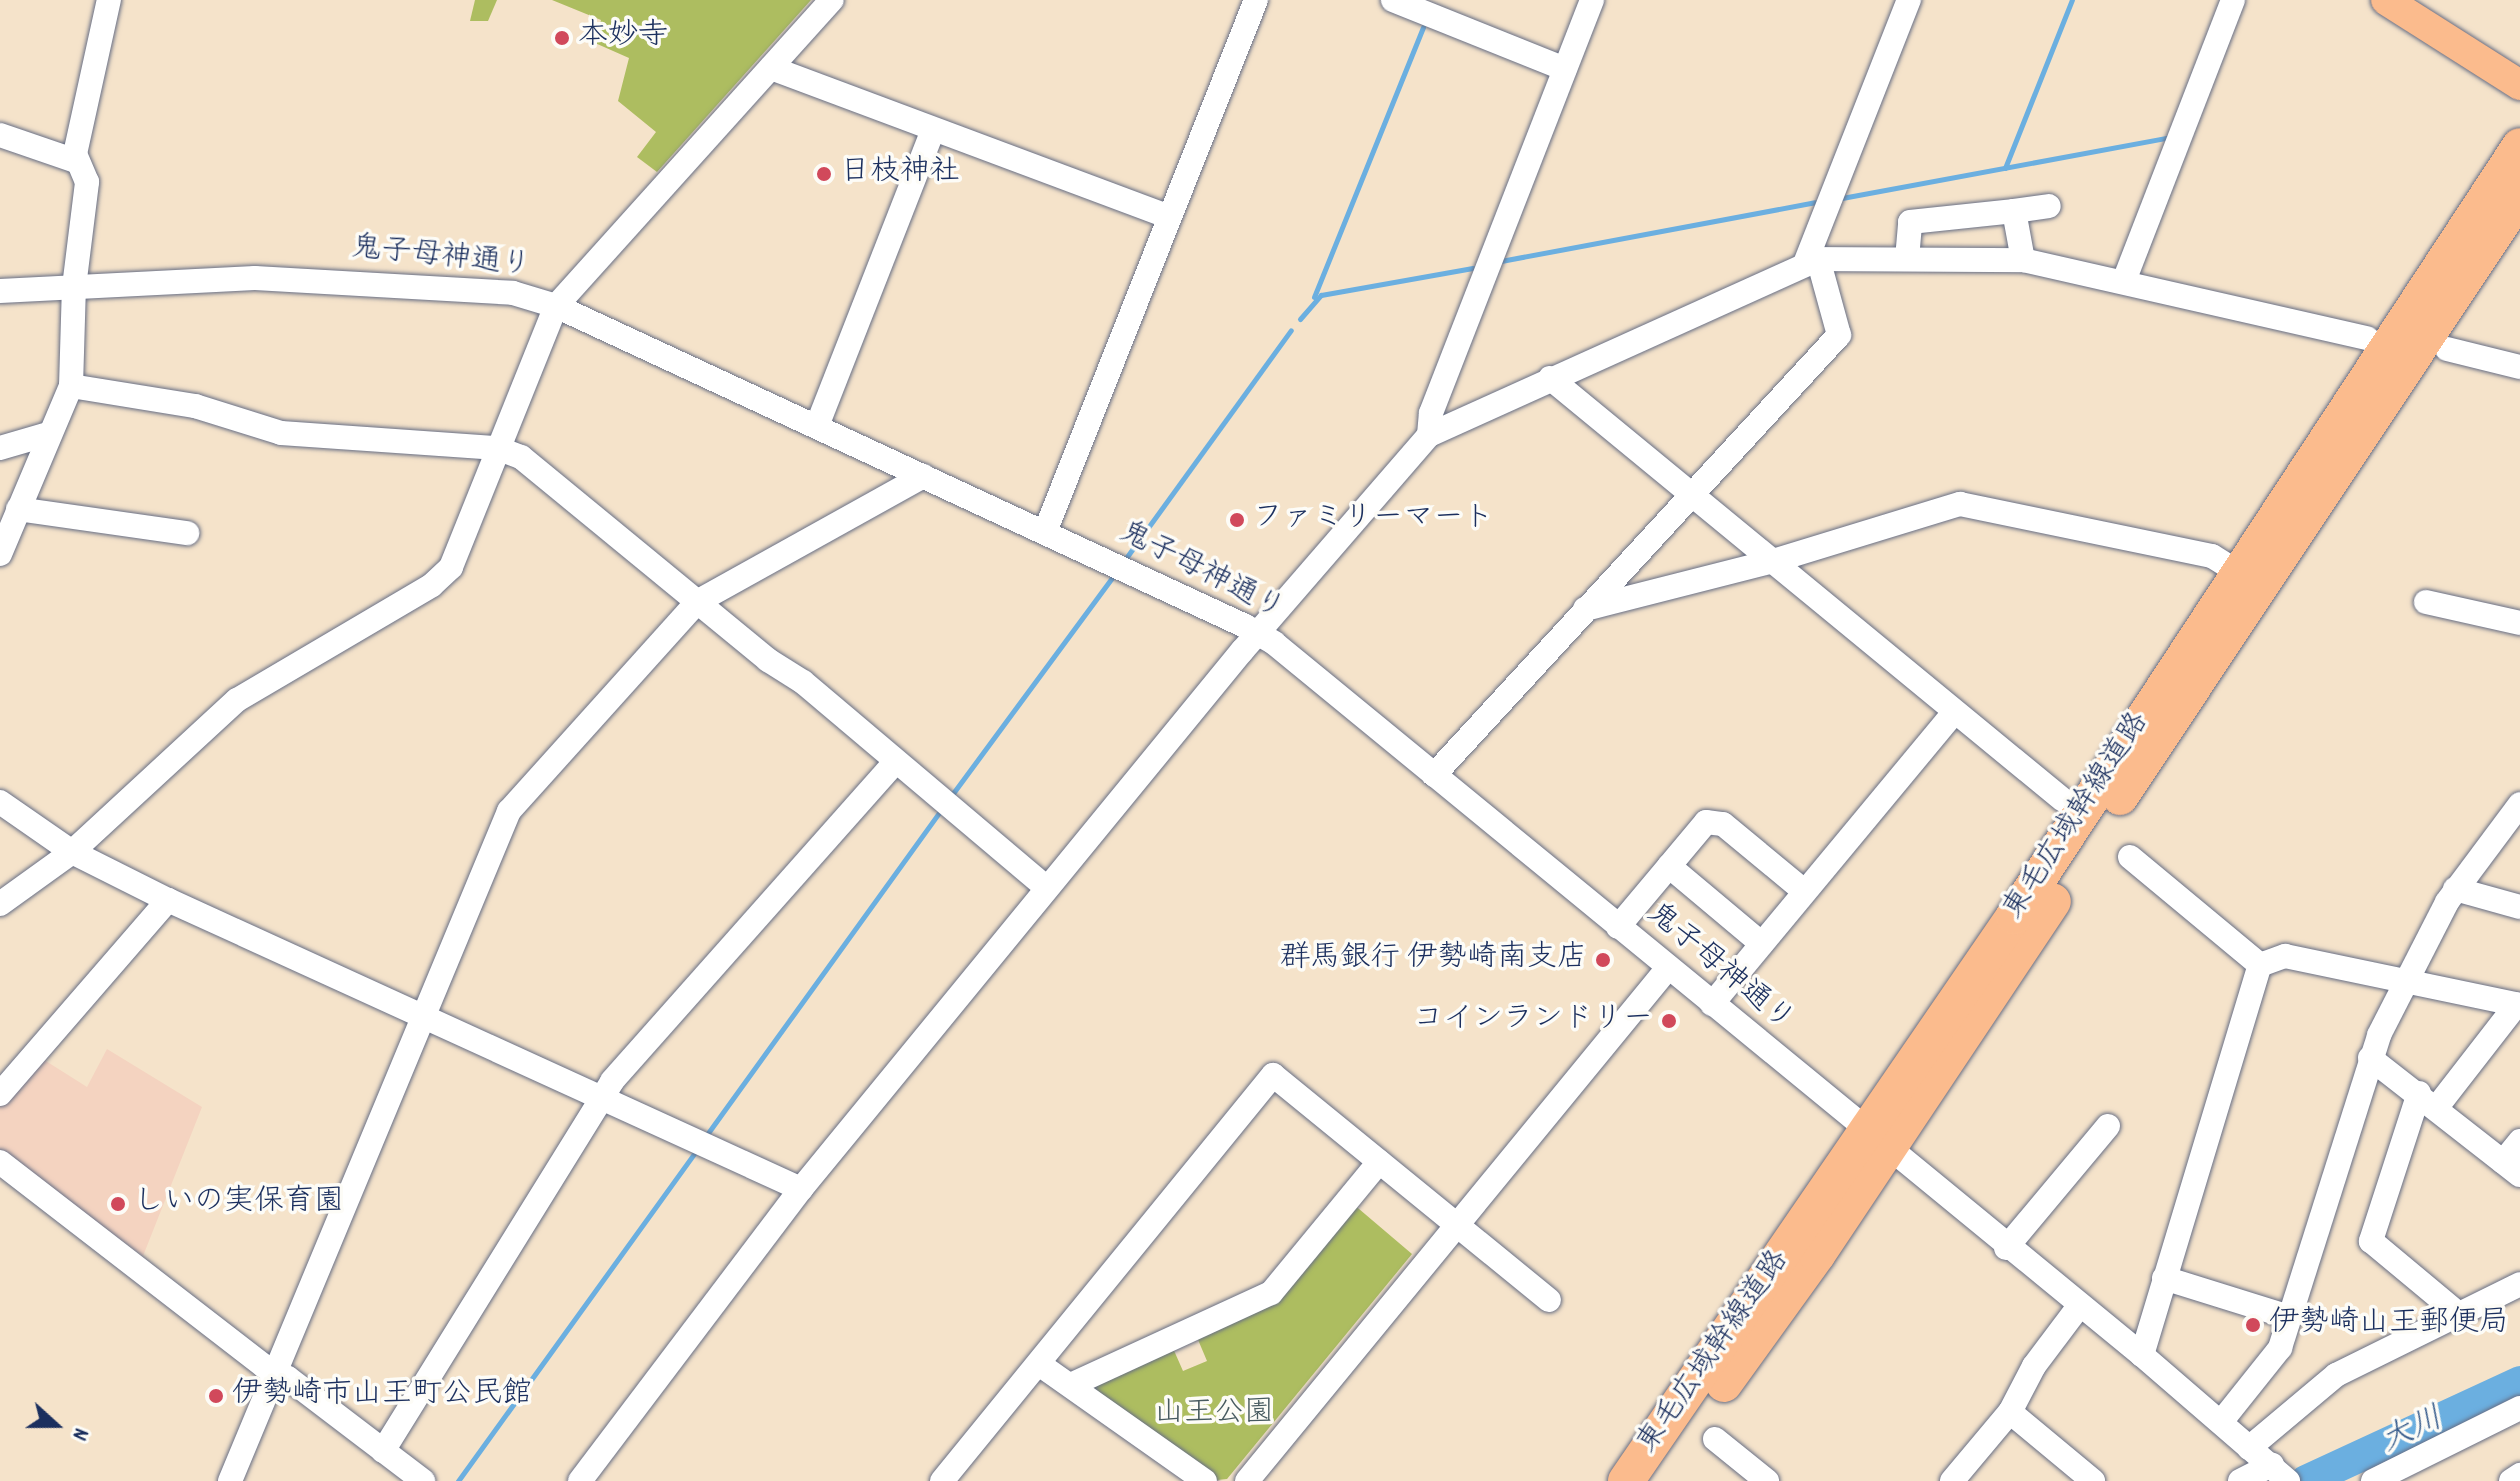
<!DOCTYPE html>
<html>
<head>
<meta charset="utf-8">
<style>
  body { margin:0 }
  #map { position:relative; width:2520px; height:1481px; overflow:hidden; background:#f5e3ca; font-family:Dekko,"Klee One",sans-serif }
  div>[style] { position:absolute }
  .built>* { inset:0; background:#f4d3c0 }
  .green>* { inset:0; background:#adbd60 }
  .stream>* { height:5px; margin:-2.5px; padding:0 2.5px; transform-origin:2.5px; border-radius:2.5px; background:#6bafe0 }
  .river>* { height:32px; margin:-16px; padding:0 16px; transform-origin:16px; border-radius:16px; background:#6bafe0 }
  .roads { filter:drop-shadow(0 0 2px #676e84) drop-shadow(0 0 2px #676e84) }
  .minor>* { height:24px; margin:-12px; padding:0 12px; transform-origin:12px; border-radius:12px; background:#fff }
  .major>* { height:30px; margin:-15px; padding:0 15px; transform-origin:15px; border-radius:15px; background:#fbbb8d }
  .highway>* { height:36px; margin:-18px; padding:0 18px; transform-origin:18px; border-radius:18px; background:#fbbb8d }
  .dots>* { width:22px; height:22px; translate:-50% -50%; box-sizing:border-box; border:4px solid #fdfcf7; border-radius:50% }
  span { translate:-50% -50%; white-space:nowrap; text-align:center; line-height:1.15; -webkit-text-stroke:7px #fdfcf7; paint-order:stroke }
  .poi-label { font-size:30px; color:#1b2f5e }
  .left { translate:0 -50%; text-align:left }
  .right { translate:-100% -50%; text-align:right }
  .street-label { font-size:30px; color:#1b2f5e }
  .park-label { font-size:30px; color:#475a5f }
  .water-label { font-size:32px; color:#375c8c; font-style:italic }
  .north { position:absolute; left:16px; top:1385px; width:80px; height:80px; -webkit-text-stroke:6px #fdfcf7; paint-order:stroke; rotate:111deg; font-size:22px; font-weight:700; line-height:32px; text-align:center; color:#1b2f5e }
  .north::after { content:''; display:block; margin:auto; width:28px; height:36px; background:#1b2f5e; clip-path:polygon(50% 0,100% 100%,50% 72%,0 100%) }
</style>
</head>
<body>
<div id="map">
  <div class="built">
    <div style="clip-path:polygon(107px 1049px,202px 1107px,143px 1256px,0 1151px,0 1102px,38px 1056px,87px 1087px)"></div>
  </div>
  <div class="green">
    <div style="clip-path:polygon(475px 0,497px 0,488px 21px,470px 21px)"></div>
    <div style="clip-path:polygon(552px 0,811px 0,657px 172px,637px 157px,656px 132px,618px 101px,629px 58px,595px 43px,601px 20px)"></div>
    <div style="clip-path:polygon(1352px 1203px,1412px 1254px,1227px 1479px,1217px 1480px,1093px 1391px,1094px 1381px,1172px 1346px,1183px 1371px,1207px 1361px,1196px 1335px,1273px 1299px)"></div>
  </div>
  <div class="stream">
    <div style="left:2005px;top:168px;width:181px;rotate:-68.3deg"></div>
    <div style="left:1842px;top:198px;width:334px;rotate:-10.5deg"></div>
    <div style="left:1501px;top:261px;width:319px;rotate:-10.6deg"></div>
    <div style="left:1314px;top:297px;width:291px;rotate:-68deg"></div>
    <div style="left:1300px;top:319px;width:32px;rotate:-49deg"></div>
    <div style="left:1321px;top:295px;width:154px;rotate:-10.1deg"></div>
    <div style="left:1126px;top:558px;width:281px;rotate:-54.1deg"></div>
    <div style="left:951px;top:796px;width:275px;rotate:-53.6deg"></div>
    <div style="left:708px;top:1133px;width:395px;rotate:-54.2deg"></div>
    <div style="left:458px;top:1481px;width:407px;rotate:-54.2deg"></div>
  </div>
  <div class="river">
    <div style="left:2306px;top:1481px;width:236px;rotate:-24.8deg"></div>
  </div>
  <div class="roads">
    <div class="minor">
      <div style="left:1393px;top:0;width:185px;rotate:21.9deg"></div>
      <div style="left:771px;top:68px;width:425px;rotate:20.5deg"></div>
      <div style="left:0;top:135px;width:80px;rotate:18.9deg"></div>
      <div style="left:2014px;top:211px;width:35px;rotate:-8deg"></div>
      <div style="left:1907px;top:259px;width:37px;rotate:-85deg"></div>
      <div style="left:1910px;top:222px;width:105px;rotate:-6deg"></div>
      <div style="left:2014px;top:211px;width:50px;rotate:79.6deg"></div>
      <div style="left:1806px;top:261px;width:281px;rotate:-68.5deg"></div>
      <div style="left:2124px;top:281px;width:301px;rotate:-68.8deg"></div>
      <div style="left:0;top:291px;width:255px;rotate:-2.9deg"></div>
      <div style="left:255px;top:278px;width:258px;rotate:3.3deg"></div>
      <div style="left:513px;top:293px;width:45px;rotate:16.8deg"></div>
      <div style="left:556px;top:306px;width:760px;rotate:24.91deg"></div>
      <div style="left:1245px;top:626px;width:34px;rotate:30deg"></div>
      <div style="left:1274px;top:643px;width:1123px;rotate:39.36deg"></div>
      <div style="left:2142px;top:1355px;width:193px;rotate:40.8deg"></div>
      <div style="left:2447px;top:349px;width:75px;rotate:13.9deg"></div>
      <div style="left:1550px;top:378px;width:664px;rotate:39.44deg"></div>
      <div style="left:71px;top:386px;width:126px;rotate:9.2deg"></div>
      <div style="left:195px;top:406px;width:90px;rotate:17.4deg"></div>
      <div style="left:281px;top:433px;width:217px;rotate:4deg"></div>
      <div style="left:497px;top:448px;width:26px;rotate:21deg"></div>
      <div style="left:521px;top:457px;width:320px;rotate:39.4deg"></div>
      <div style="left:768px;top:660px;width:41px;rotate:32.2deg"></div>
      <div style="left:803px;top:682px;width:319px;rotate:40.2deg"></div>
      <div style="left:817px;top:426px;width:318px;rotate:-68.6deg"></div>
      <div style="left:1429px;top:435px;width:22px;rotate:-85deg"></div>
      <div style="left:1431px;top:413px;width:443px;rotate:-68.7deg"></div>
      <div style="left:0;top:448px;width:50px;rotate:-16.3deg"></div>
      <div style="left:18px;top:509px;width:171px;rotate:8.1deg"></div>
      <div style="left:1045px;top:532px;width:572px;rotate:-68.37deg"></div>
      <div style="left:0;top:554px;width:182px;rotate:-67.1deg"></div>
      <div style="left:71px;top:386px;width:99px;rotate:-88.3deg"></div>
      <div style="left:74px;top:287px;width:106px;rotate:-82.9deg"></div>
      <div style="left:87px;top:182px;width:30px;rotate:-113deg"></div>
      <div style="left:75px;top:154px;width:158px;rotate:-77.6deg"></div>
      <div style="left:2426px;top:602px;width:96px;rotate:12.6deg"></div>
      <div style="left:1585px;top:609px;width:191px;rotate:-14.3deg"></div>
      <div style="left:1770px;top:562px;width:199px;rotate:-17deg"></div>
      <div style="left:1960px;top:504px;width:257px;rotate:11.7deg"></div>
      <div style="left:2212px;top:556px;width:31px;rotate:32deg"></div>
      <div style="left:1434px;top:775px;width:598px;rotate:-47.37deg"></div>
      <div style="left:1839px;top:335px;width:79px;rotate:-105.4deg"></div>
      <div style="left:0;top:802px;width:88px;rotate:34.8deg"></div>
      <div style="left:72px;top:852px;width:107px;rotate:26.6deg"></div>
      <div style="left:168px;top:900px;width:696px;rotate:24.54deg"></div>
      <div style="left:2130px;top:857px;width:169px;rotate:39.7deg"></div>
      <div style="left:1669px;top:866px;width:121px;rotate:40deg"></div>
      <div style="left:2455px;top:889px;width:67px;rotate:15.5deg"></div>
      <div style="left:0;top:904px;width:89px;rotate:-35.8deg"></div>
      <div style="left:72px;top:852px;width:224px;rotate:-42.7deg"></div>
      <div style="left:237px;top:700px;width:226px;rotate:-30.5deg"></div>
      <div style="left:432px;top:585px;width:26px;rotate:-43deg"></div>
      <div style="left:451px;top:567px;width:281px;rotate:-68.1deg"></div>
      <div style="left:556px;top:306px;width:412px;rotate:-48deg"></div>
      <div style="left:1618px;top:927px;width:137px;rotate:-50deg"></div>
      <div style="left:1706px;top:822px;width:17px;rotate:7deg"></div>
      <div style="left:1723px;top:824px;width:105px;rotate:39.6deg"></div>
      <div style="left:1712px;top:1004px;width:379px;rotate:-50.3deg"></div>
      <div style="left:2370px;top:1058px;width:190px;rotate:38deg"></div>
      <div style="left:2419px;top:1093px;width:156px;rotate:108deg"></div>
      <div style="left:2371px;top:1241px;width:117px;rotate:39.8deg"></div>
      <div style="left:0;top:1094px;width:257px;rotate:-49.1deg"></div>
      <div style="left:2437px;top:1107px;width:130px;rotate:-52.2deg"></div>
      <div style="left:0;top:1162px;width:334px;rotate:37.7deg"></div>
      <div style="left:264px;top:1366px;width:27px;rotate:27deg"></div>
      <div style="left:288px;top:1378px;width:170px;rotate:37.3deg"></div>
      <div style="left:2503px;top:1162px;width:27px;rotate:-51deg"></div>
      <div style="left:2006px;top:1248px;width:159px;rotate:-50.1deg"></div>
      <div style="left:2164px;top:1278px;width:131px;rotate:17.3deg"></div>
      <div style="left:2142px;top:1355px;width:407px;rotate:-73.2deg"></div>
      <div style="left:2260px;top:965px;width:27px;rotate:-20deg"></div>
      <div style="left:2285px;top:956px;width:240px;rotate:11.8deg"></div>
      <div style="left:1039px;top:1364px;width:203px;rotate:35.2deg"></div>
      <div style="left:1073px;top:1384px;width:218px;rotate:-24.7deg"></div>
      <div style="left:1271px;top:1293px;width:170px;rotate:-50.5deg"></div>
      <div style="left:2010px;top:1412px;width:108px;rotate:39.7deg"></div>
      <div style="left:2221px;top:1422px;width:95px;rotate:-51.4deg"></div>
      <div style="left:2280px;top:1348px;width:328px;rotate:-72.4deg"></div>
      <div style="left:2379px;top:1035px;width:149px;rotate:-62.9deg"></div>
      <div style="left:2447px;top:902px;width:122px;rotate:-53.3deg"></div>
      <div style="left:1715px;top:1439px;width:67px;rotate:38.9deg"></div>
      <div style="left:2249px;top:1448px;width:114px;rotate:-40deg"></div>
      <div style="left:2336px;top:1375px;width:205px;rotate:-26.3deg"></div>
      <div style="left:383px;top:1451px;width:435px;rotate:-58.2deg"></div>
      <div style="left:612px;top:1081px;width:425px;rotate:-48.4deg"></div>
      <div style="left:230px;top:1481px;width:726px;rotate:-67.39deg"></div>
      <div style="left:509px;top:811px;width:281px;rotate:-48deg"></div>
      <div style="left:697px;top:602px;width:259px;rotate:-29.1deg"></div>
      <div style="left:580px;top:1481px;width:366px;rotate:-52.9deg"></div>
      <div style="left:801px;top:1189px;width:696px;rotate:-50.66deg"></div>
      <div style="left:1242px;top:651px;width:286px;rotate:-49.1deg"></div>
      <div style="left:1429px;top:435px;width:427px;rotate:-24.3deg"></div>
      <div style="left:1818px;top:259px;width:205px;rotate:0.3deg"></div>
      <div style="left:2023px;top:260px;width:353px;rotate:12.8deg"></div>
      <div style="left:942px;top:1481px;width:524px;rotate:-50.81deg"></div>
      <div style="left:1273px;top:1075px;width:356px;rotate:39.2deg"></div>
      <div style="left:1247px;top:1481px;width:664px;rotate:-50.63deg"></div>
      <div style="left:1952px;top:1481px;width:90px;rotate:-50deg"></div>
      <div style="left:2010px;top:1412px;width:52px;rotate:-62.4deg"></div>
      <div style="left:2034px;top:1366px;width:76px;rotate:-53deg"></div>
      <div style="left:2240px;top:1481px;width:36px;rotate:-27deg"></div>
      <div style="left:2373px;top:1481px;width:164px;rotate:-26.4deg"></div>
      <div style="left:2511px;top:1481px;width:11px;rotate:-34deg"></div>
    </div>
    <div class="major">
      <div style="left:2386px;top:0;width:159px;rotate:32.4deg"></div>
    </div>
    <div class="highway">
      <div style="left:2120px;top:797px;width:722px;rotate:-56.35deg"></div>
      <div style="left:1724px;top:1384px;width:159px;rotate:-54.2deg"></div>
      <div style="left:1817px;top:1255px;width:425px;rotate:-56.3deg"></div>
      <div style="left:1626px;top:1481px;width:685px;rotate:-55.52deg"></div>
      <div style="left:2014px;top:916px;width:921px;rotate:-56.69deg"></div>
    </div>
  </div>
  <div class="dots">
    <div style="left:562px;top:38px;background:#d1495b"></div>
    <div style="left:824px;top:174px;background:#d1495b"></div>
    <div style="left:1237px;top:520px;background:#d1495b"></div>
    <div style="left:1603px;top:960px;background:#d1495b"></div>
    <div style="left:1669px;top:1021px;background:#d1495b"></div>
    <div style="left:118px;top:1204px;background:#d1495b"></div>
    <div style="left:2253px;top:1325px;background:#d1495b"></div>
    <div style="left:216px;top:1396px;background:#d1495b"></div>
  </div>
  <div class="poi-label">
    <span class="left" style="left:578px;top:38px">本妙寺</span>
    <span class="left" style="left:840px;top:174px">日枝神社</span>
    <span class="left" style="left:1253px;top:520px">ファミリーマート</span>
    <span class="right" style="left:1587px;top:960px">群馬銀行 伊勢崎南支店</span>
    <span class="right" style="left:1653px;top:1021px">コインランドリー</span>
    <span class="left" style="left:134px;top:1204px">しいの実保育園</span>
    <span class="left" style="left:2269px;top:1325px">伊勢崎山王郵便局</span>
    <span class="left" style="left:232px;top:1396px">伊勢崎市山王町公民館</span>
  </div>
  <div class="street-label">
    <span style="left:441px;top:259px;rotate:6deg">鬼子母神通り</span>
    <span style="left:1201px;top:573px;rotate:27deg">鬼子母神通り</span>
    <span style="left:2078px;top:817px;rotate:-57deg">東毛広域幹線道路</span>
    <span style="left:1719px;top:969px;rotate:40deg">鬼子母神通り</span>
    <span style="left:1715px;top:1353px;rotate:-55deg">東毛広域幹線道路</span>
  </div>
  <div class="park-label">
    <span style="left:1214px;top:1415px">山王公園</span>
  </div>
  <div class="water-label">
    <span style="left:2413px;top:1432px;rotate:-25deg">大川</span>
  </div>
  <div class="north">N</div>
</div>
</body>
</html>
